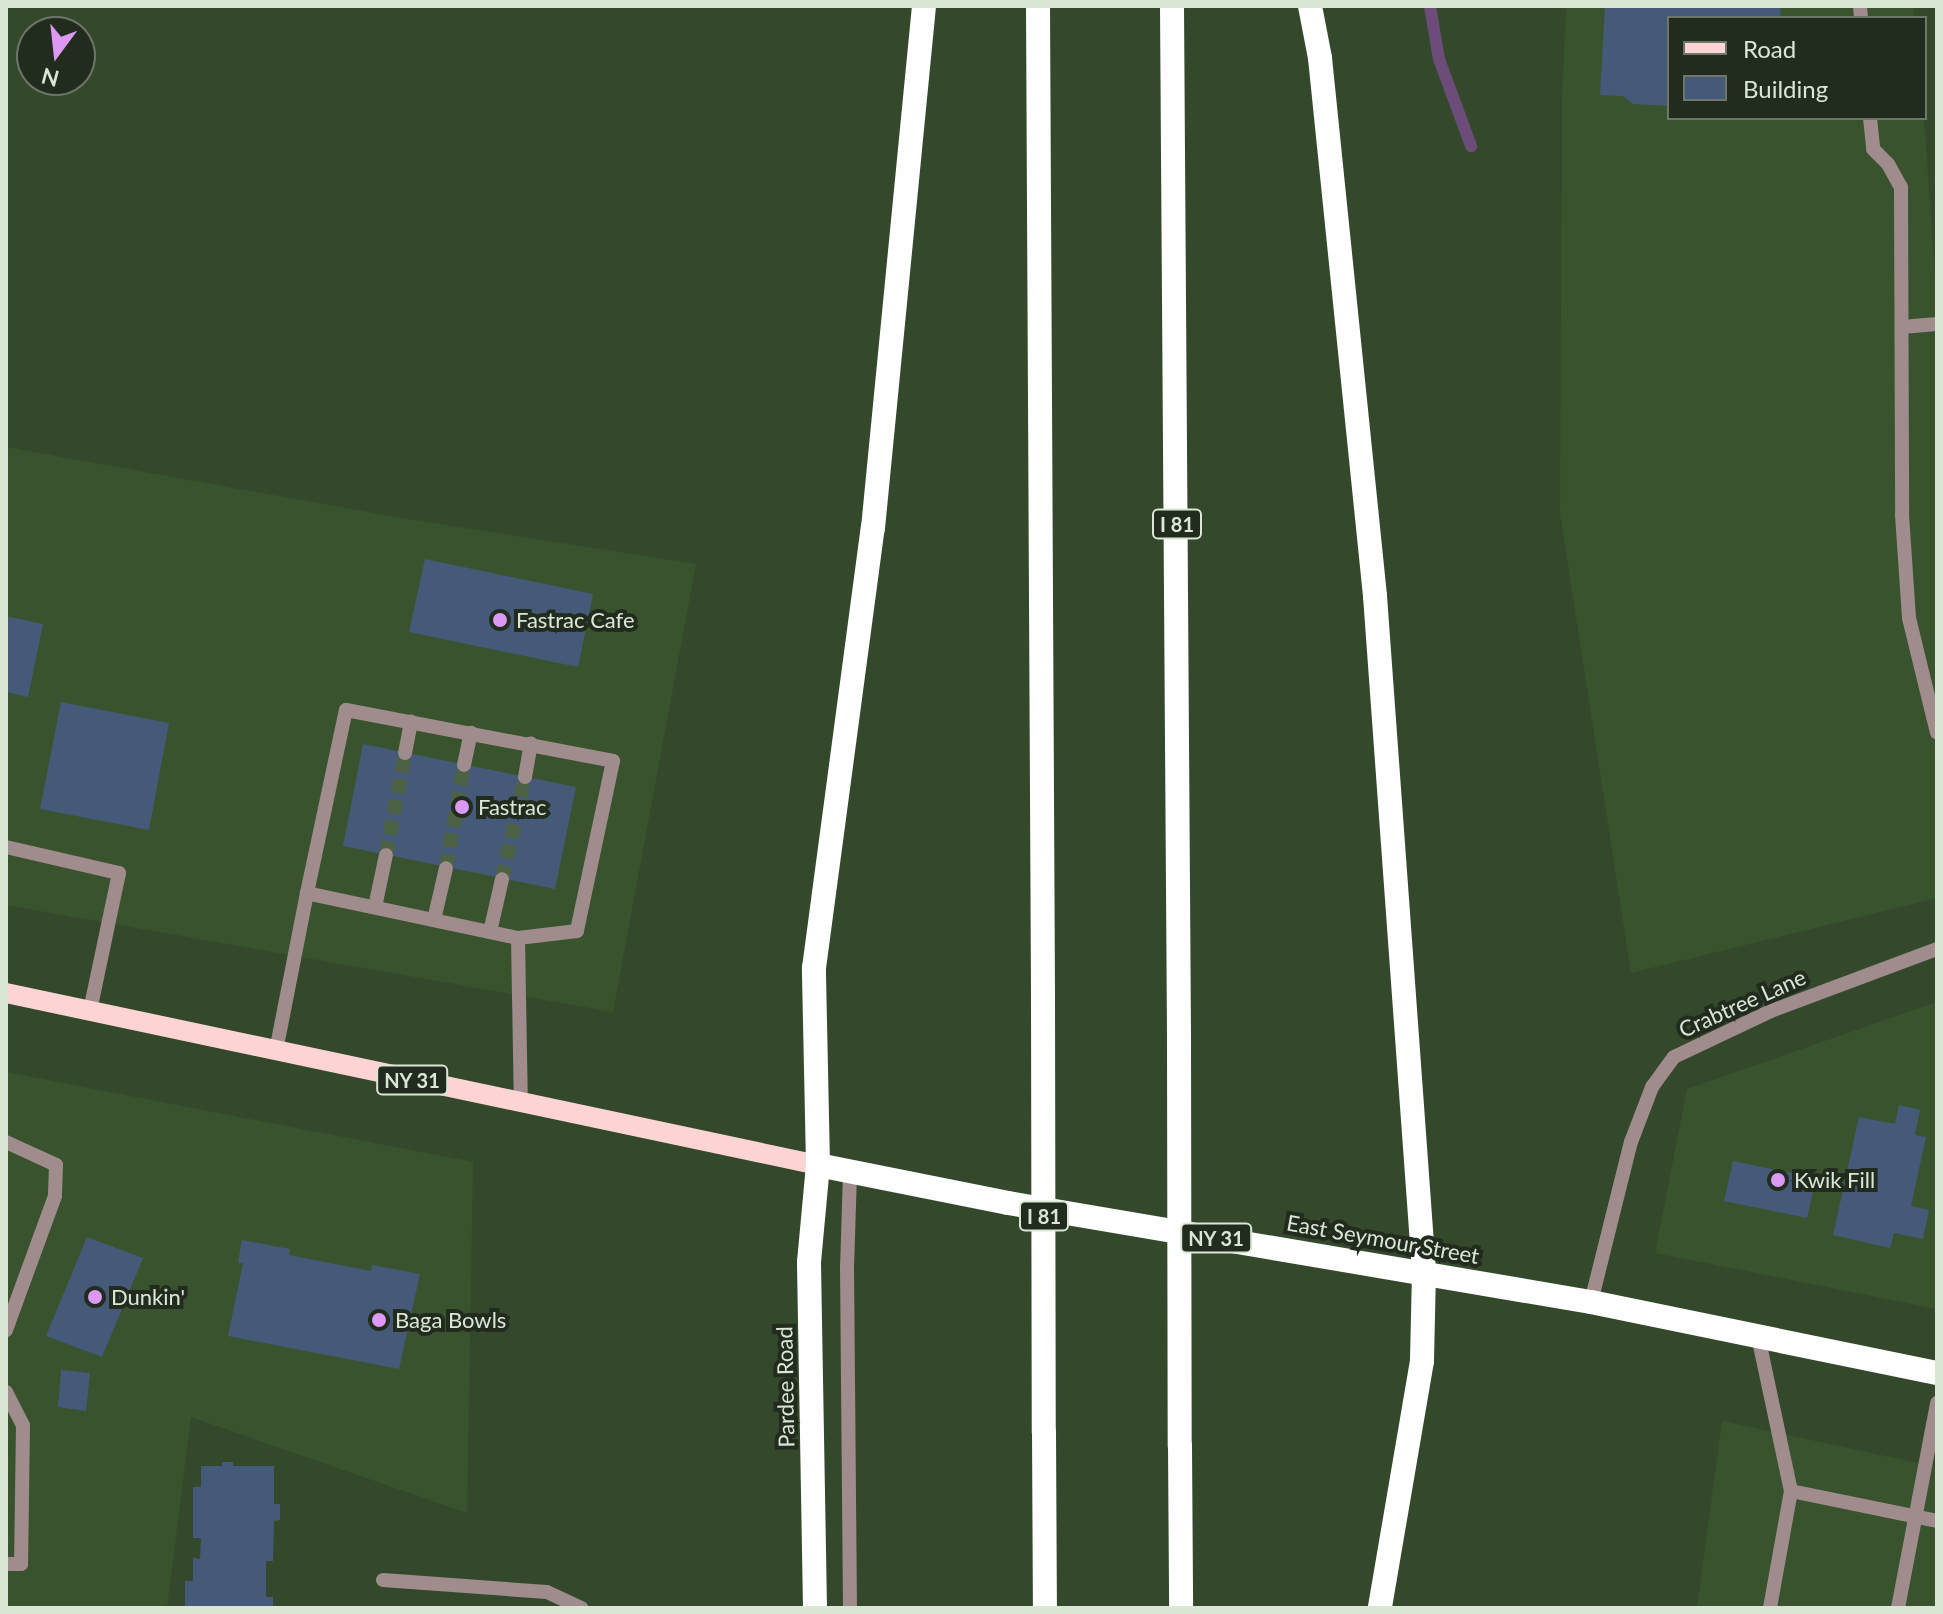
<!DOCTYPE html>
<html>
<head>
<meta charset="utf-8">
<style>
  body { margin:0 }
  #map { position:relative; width:1943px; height:1614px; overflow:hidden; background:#34492b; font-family:Lato,sans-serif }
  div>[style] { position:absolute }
  .built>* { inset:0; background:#39532f }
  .stream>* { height:12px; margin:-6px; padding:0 6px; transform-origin:6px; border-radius:6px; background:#6e4c7a }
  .building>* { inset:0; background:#455a78 }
  .minor-tunnel>* { height:14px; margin-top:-7px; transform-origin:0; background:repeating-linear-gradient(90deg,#4d6144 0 14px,transparent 0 21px) }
  .minor>* { height:14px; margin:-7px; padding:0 7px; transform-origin:7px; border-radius:7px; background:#a08c8c }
  .major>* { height:20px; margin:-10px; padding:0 10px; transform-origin:10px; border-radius:10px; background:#fdd4d4 }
  .highway>* { height:24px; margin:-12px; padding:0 12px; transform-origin:12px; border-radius:12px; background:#fefefe }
  .highway-bridge>* { height:24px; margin:-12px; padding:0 12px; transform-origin:12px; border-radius:12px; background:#fefefe }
  .dots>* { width:22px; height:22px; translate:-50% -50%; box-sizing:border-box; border:4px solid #222c1e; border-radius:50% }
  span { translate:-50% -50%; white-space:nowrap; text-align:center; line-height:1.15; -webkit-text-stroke:8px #222c1e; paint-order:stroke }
  .shield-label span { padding:2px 6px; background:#222c1e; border:2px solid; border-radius:6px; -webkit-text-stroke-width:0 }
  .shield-label { font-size:20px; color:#dae7d5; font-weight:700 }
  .poi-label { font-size:22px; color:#dae7d5 }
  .left { translate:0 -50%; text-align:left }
  .street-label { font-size:22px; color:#dae7d5 }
  .frame { position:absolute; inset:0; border:8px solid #dae7d5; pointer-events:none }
  .legend { position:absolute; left:1667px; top:16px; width:260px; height:104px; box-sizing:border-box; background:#222c1e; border:2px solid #6c7767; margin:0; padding:10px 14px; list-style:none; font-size:24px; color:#dae7d5 }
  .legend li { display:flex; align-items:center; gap:16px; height:40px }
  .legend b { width:40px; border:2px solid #6c7767 }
  .north { position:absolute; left:16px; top:16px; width:80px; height:80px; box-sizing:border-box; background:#222c1e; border:2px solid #6c7767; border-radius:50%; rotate:195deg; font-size:22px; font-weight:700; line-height:32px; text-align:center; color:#dae7d5 }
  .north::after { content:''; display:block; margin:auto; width:28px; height:36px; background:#dc99f4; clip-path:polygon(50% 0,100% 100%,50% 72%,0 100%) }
</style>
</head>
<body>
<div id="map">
  <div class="built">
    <div style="clip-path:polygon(1566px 6px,1913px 6px,1915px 18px,1669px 18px,1669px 118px,1924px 118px,1937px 306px,1937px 898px,1631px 973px,1560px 513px,1562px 101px)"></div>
    <div style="clip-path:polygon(6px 447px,401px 518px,696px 564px,613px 1012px,6px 905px)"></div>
    <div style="clip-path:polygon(1937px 1002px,1937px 1309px,1655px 1253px,1687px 1089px)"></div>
    <div style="clip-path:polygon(6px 1072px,473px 1162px,467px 1513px,191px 1417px,167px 1608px,6px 1608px)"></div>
    <div style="clip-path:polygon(1722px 1421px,1937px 1467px,1937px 1608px,1697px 1608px)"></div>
  </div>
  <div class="stream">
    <div style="left:1430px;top:6px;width:54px;rotate:80.4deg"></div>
    <div style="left:1439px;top:59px;width:93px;rotate:69.8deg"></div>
  </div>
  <div class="building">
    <div style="clip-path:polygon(1605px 6px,1781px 6px,1780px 18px,1669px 18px,1669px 106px,1633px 104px,1623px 96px,1600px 95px)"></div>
    <div style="clip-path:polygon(425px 559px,593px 594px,578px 667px,409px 632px)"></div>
    <div style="clip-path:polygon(6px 616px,43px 624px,28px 697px,6px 692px)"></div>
    <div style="clip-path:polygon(61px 702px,169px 723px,149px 830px,40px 809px)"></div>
    <div style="clip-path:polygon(363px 744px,576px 787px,555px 889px,343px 846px)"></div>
    <div style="clip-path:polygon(1899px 1105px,1920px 1110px,1915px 1135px,1926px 1137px,1911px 1206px,1929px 1210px,1923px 1239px,1894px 1233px,1890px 1248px,1833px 1235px,1859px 1117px,1895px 1124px)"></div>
    <div style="clip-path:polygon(1733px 1161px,1816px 1178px,1807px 1218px,1724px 1201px)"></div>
    <div style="clip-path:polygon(87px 1237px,143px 1258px,102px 1357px,46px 1336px)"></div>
    <div style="clip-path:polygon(242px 1240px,290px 1249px,289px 1255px,371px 1271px,372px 1265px,420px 1274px,399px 1369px,228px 1336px,243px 1263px,238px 1263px)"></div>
    <div style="clip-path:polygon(61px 1370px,90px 1373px,86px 1411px,58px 1407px)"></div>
    <div style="clip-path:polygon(222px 1462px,233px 1462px,233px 1466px,274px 1466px,274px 1504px,280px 1504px,280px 1520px,274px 1521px,273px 1561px,266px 1561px,266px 1597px,273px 1597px,273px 1608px,185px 1608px,185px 1581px,193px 1581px,193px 1558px,200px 1559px,201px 1538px,193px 1538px,193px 1487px,201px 1487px,201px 1466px,222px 1466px)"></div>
  </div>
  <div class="minor-tunnel">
    <div style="left:386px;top:855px;width:104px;rotate:-79.4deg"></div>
    <div style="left:446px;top:868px;width:105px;rotate:-80.1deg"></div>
    <div style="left:502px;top:879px;width:105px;rotate:-77.3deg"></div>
  </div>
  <div class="minor">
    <div style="left:1860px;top:6px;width:12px;rotate:85deg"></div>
    <div style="left:1870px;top:118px;width:31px;rotate:84deg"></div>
    <div style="left:1873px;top:149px;width:21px;rotate:45deg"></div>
    <div style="left:1888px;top:164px;width:26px;rotate:61deg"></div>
    <div style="left:1901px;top:187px;width:328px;rotate:89.8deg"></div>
    <div style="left:1902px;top:515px;width:103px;rotate:86.1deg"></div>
    <div style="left:1909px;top:618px;width:118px;rotate:76.3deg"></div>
    <div style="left:1902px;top:327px;width:35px;rotate:-5deg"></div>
    <div style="left:405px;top:753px;width:32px;rotate:-79deg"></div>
    <div style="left:464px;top:765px;width:33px;rotate:-78deg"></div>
    <div style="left:525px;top:777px;width:34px;rotate:-80deg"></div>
    <div style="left:6px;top:847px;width:116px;rotate:13deg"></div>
    <div style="left:119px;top:873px;width:141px;rotate:101.9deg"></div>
    <div style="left:375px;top:907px;width:53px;rotate:-78.1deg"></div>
    <div style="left:434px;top:920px;width:53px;rotate:-77deg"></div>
    <div style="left:490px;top:932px;width:54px;rotate:-77.2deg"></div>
    <div style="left:518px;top:938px;width:165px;rotate:89deg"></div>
    <div style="left:276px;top:1051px;width:161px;rotate:-78.9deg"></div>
    <div style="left:307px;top:893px;width:187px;rotate:-78deg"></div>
    <div style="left:346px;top:710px;width:272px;rotate:10.8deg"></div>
    <div style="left:613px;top:761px;width:174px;rotate:102deg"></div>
    <div style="left:577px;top:931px;width:59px;rotate:173.2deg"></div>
    <div style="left:518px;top:938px;width:216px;rotate:-168deg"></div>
    <div style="left:6px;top:1142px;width:55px;rotate:24.7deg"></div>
    <div style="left:56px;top:1165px;width:31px;rotate:92deg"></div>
    <div style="left:55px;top:1196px;width:143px;rotate:110.1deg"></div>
    <div style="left:850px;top:1173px;width:93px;rotate:91.8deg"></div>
    <div style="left:847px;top:1266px;width:342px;rotate:89.5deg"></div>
    <div style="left:1591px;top:1302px;width:165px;rotate:-76deg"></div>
    <div style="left:1631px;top:1142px;width:59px;rotate:-69.1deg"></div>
    <div style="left:1652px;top:1087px;width:37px;rotate:-54deg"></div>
    <div style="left:1674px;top:1057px;width:107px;rotate:-25.4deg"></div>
    <div style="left:1771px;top:1011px;width:177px;rotate:-20.5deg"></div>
    <div style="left:1758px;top:1336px;width:158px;rotate:78deg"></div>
    <div style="left:1791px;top:1491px;width:119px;rotate:100.2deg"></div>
    <div style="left:6px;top:1392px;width:37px;rotate:63deg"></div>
    <div style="left:23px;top:1425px;width:139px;rotate:90.8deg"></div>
    <div style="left:21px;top:1564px;width:15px;rotate:180deg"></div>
    <div style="left:1791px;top:1491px;width:149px;rotate:11.6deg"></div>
    <div style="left:383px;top:1580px;width:164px;rotate:4.2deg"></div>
    <div style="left:547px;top:1592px;width:38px;rotate:25deg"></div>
    <div style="left:1898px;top:1608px;width:209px;rotate:-79.2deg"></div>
  </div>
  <div class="major">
    <div style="left:6px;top:993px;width:830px;rotate:11.96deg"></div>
  </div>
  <div class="highway">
    <div style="left:1038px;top:6px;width:994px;rotate:89.71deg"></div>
    <div style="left:1172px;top:6px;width:1036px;rotate:89.61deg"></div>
    <div style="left:1310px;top:6px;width:53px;rotate:79.1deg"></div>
    <div style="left:1320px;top:58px;width:541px;rotate:84.16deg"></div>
    <div style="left:1375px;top:596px;width:678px;rotate:85.85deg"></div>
    <div style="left:1424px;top:1272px;width:89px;rotate:91.3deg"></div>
    <div style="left:1422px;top:1361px;width:251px;rotate:99.7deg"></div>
    <div style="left:818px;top:1165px;width:194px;rotate:11.3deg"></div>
    <div style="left:1008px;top:1203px;width:591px;rotate:9.64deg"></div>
    <div style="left:1591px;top:1302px;width:353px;rotate:11.6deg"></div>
    <div style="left:1044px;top:1432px;width:176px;rotate:89.7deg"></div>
    <div style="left:1180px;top:1446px;width:162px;rotate:89.6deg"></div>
    <div style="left:815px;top:1608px;width:346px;rotate:-91deg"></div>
    <div style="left:809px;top:1262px;width:97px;rotate:-84.7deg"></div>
    <div style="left:818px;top:1165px;width:197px;rotate:-91.2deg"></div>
    <div style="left:814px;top:968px;width:444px;rotate:-82.4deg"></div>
    <div style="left:873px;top:528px;width:524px;rotate:-84.42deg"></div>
  </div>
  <div class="highway-bridge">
    <div style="left:1043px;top:1000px;width:432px;rotate:89.9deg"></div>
    <div style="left:1179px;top:1042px;width:404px;rotate:89.9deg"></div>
  </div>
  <div class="dots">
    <div style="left:500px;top:620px;background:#dc99f4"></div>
    <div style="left:462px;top:807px;background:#dc99f4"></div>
    <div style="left:1778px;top:1180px;background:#dc99f4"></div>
    <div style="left:95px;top:1297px;background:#dc99f4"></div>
    <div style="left:379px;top:1320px;background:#dc99f4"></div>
  </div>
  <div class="shield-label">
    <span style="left:1177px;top:524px">I 81</span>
    <span style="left:412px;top:1080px">NY 31</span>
    <span style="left:1044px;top:1216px">I 81</span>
    <span style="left:1216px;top:1238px">NY 31</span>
  </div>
  <div class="poi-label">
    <span class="left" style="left:516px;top:620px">Fastrac Cafe</span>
    <span class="left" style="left:478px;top:807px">Fastrac</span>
    <span class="left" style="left:1794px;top:1180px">Kwik Fill</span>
    <span class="left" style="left:111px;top:1297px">Dunkin'</span>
    <span class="left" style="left:395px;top:1320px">Baga Bowls</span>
  </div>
  <div class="street-label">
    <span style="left:1742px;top:1003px;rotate:-24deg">Crabtree Lane</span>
    <span style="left:1383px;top:1239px;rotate:10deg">East Seymour Street</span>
    <span style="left:785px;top:1387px;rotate:-91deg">Pardee Road</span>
  </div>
  <div class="frame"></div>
  <ul class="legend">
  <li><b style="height:10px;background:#fdd4d4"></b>Road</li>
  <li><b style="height:22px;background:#455a78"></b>Building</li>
  </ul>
  <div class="north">N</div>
</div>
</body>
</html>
